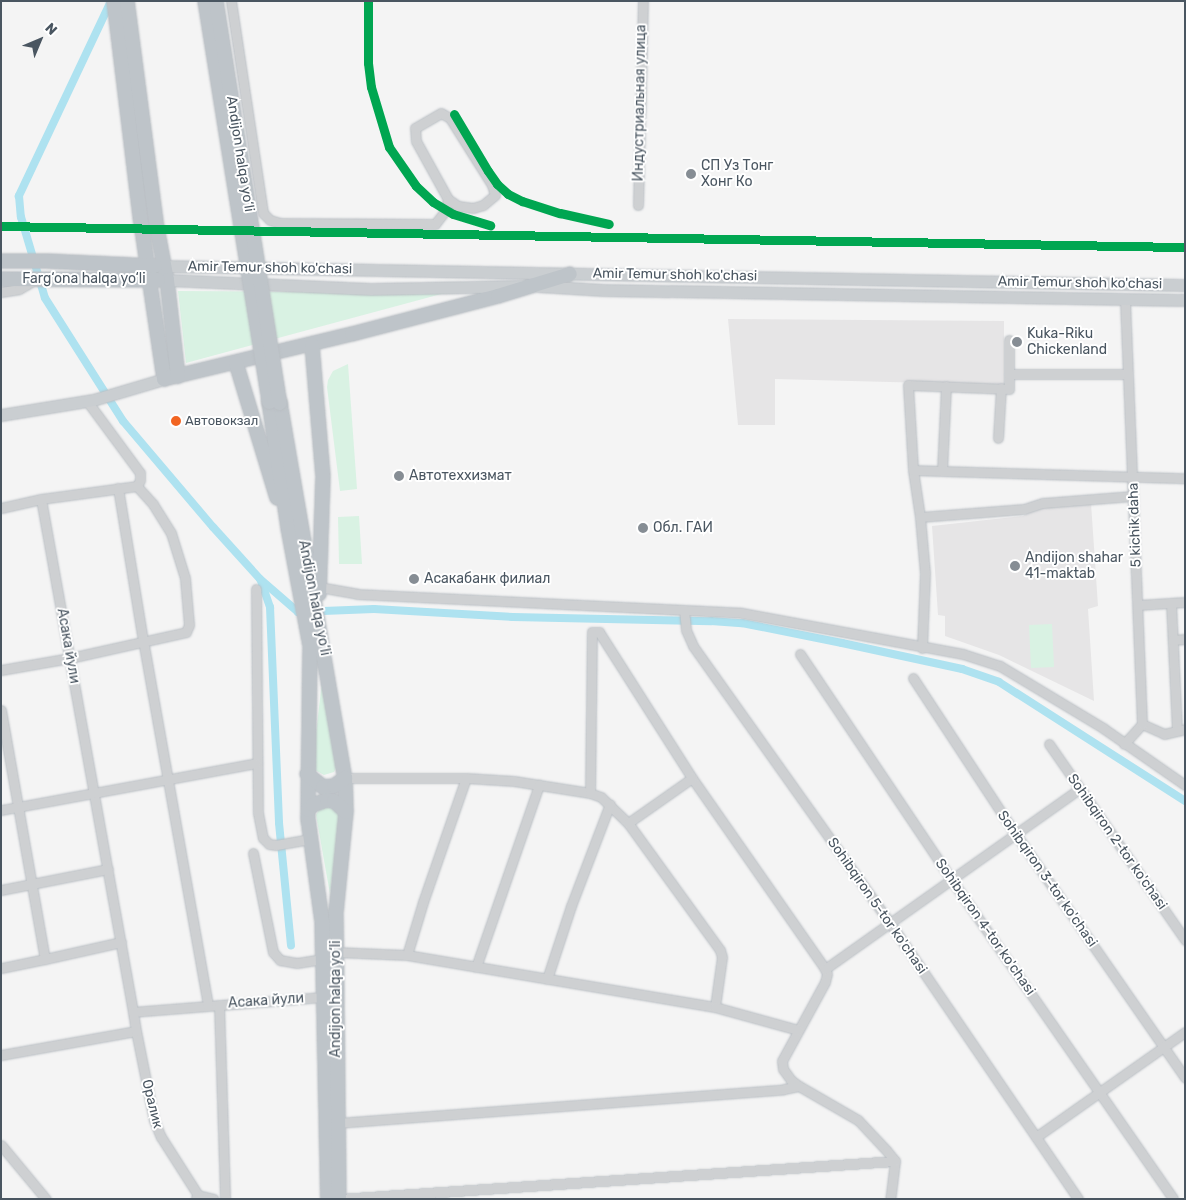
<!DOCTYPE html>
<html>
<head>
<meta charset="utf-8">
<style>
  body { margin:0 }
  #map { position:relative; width:1186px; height:1200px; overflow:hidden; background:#f4f4f4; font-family:Rubik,sans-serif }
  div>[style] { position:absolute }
  .education>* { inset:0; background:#e6e5e6 }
  .green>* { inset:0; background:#d9f2e3 }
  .canal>* { height:8px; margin:-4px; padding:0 4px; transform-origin:4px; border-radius:4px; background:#aee2f0 }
  .roads { filter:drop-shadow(0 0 1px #b9bec3) drop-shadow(0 0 1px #b9bec3) }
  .minor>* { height:9px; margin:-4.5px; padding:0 4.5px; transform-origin:4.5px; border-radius:4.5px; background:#ced0d2 }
  .major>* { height:11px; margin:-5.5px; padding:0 5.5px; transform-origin:5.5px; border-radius:5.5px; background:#caced1 }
  .highway>* { height:14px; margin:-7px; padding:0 7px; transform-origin:7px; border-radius:7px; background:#bec4c9 }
  .bridges { filter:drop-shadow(0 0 1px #b9bec3) drop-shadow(0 0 1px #b9bec3) }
  .highway-bridge>* { height:14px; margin:-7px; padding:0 7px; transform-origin:7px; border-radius:7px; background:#bec4c9 }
  .rail-1>* { height:9px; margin:-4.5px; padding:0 4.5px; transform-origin:4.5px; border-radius:4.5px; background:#00a651 }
  .dots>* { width:14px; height:14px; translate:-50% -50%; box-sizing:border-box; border:2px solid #fff; border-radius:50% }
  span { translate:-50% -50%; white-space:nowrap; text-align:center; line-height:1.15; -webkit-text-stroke:4px #fff; paint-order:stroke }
  .bus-label { font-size:13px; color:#4a5661 }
  .left { translate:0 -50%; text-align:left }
  .street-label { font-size:14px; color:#4a5661 }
  .poi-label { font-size:14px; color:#4a5661 }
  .frame { position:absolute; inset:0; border:2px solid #4a5661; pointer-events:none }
  .north { position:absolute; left:15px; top:15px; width:50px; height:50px; -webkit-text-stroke:4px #fff; paint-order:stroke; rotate:45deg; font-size:14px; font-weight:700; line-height:20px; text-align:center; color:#4a5661 }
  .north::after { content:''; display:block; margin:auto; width:18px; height:22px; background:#4a5661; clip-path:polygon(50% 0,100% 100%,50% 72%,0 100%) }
</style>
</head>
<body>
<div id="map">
  <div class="education">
    <div style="clip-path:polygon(728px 319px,1004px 321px,1004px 385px,775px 379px,775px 425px,738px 425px)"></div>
    <div style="clip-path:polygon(1091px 503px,1098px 606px,1088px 609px,1094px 701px,999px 655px,945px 636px,945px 616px,938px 615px,932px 526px,1023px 516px,1041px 506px)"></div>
  </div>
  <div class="green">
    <div style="clip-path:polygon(178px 291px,445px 293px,186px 363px)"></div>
    <div style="clip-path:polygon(348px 364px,357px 489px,340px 491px,327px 387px,328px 380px,333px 371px)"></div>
    <div style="clip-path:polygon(359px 516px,362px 564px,339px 564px,338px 517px)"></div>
    <div style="clip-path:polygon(1052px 624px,1054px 667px,1031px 668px,1029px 625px)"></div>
    <div style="clip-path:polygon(322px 681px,337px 766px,334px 772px,324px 775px,315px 770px,314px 751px)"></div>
    <div style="clip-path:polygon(321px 806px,337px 808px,340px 817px,330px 894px,316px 815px)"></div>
  </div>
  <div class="canal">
    <div style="left:111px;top:1px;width:216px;rotate:115.3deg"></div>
    <div style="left:19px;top:196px;width:21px;rotate:85deg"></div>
    <div style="left:21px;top:217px;width:84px;rotate:73.5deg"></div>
    <div style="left:45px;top:298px;width:146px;rotate:57.6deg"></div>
    <div style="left:123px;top:421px;width:139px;rotate:49.7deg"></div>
    <div style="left:213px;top:527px;width:70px;rotate:47.9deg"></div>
    <div style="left:260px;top:579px;width:50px;rotate:41deg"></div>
    <div style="left:298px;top:612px;width:76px;rotate:-2.3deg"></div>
    <div style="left:374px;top:609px;width:139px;rotate:3.3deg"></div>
    <div style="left:513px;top:617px;width:198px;rotate:1.2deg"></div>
    <div style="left:711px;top:621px;width:31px;rotate:4deg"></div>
    <div style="left:742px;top:623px;width:102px;rotate:11.3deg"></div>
    <div style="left:842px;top:643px;width:123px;rotate:12.2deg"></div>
    <div style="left:962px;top:669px;width:39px;rotate:19deg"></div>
    <div style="left:999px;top:682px;width:221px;rotate:32.6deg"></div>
    <div style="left:261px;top:581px;width:28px;rotate:71deg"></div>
    <div style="left:270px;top:607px;width:216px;rotate:87.6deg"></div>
    <div style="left:279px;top:823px;width:123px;rotate:84.4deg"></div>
  </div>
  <div class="roads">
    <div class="minor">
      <div style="left:231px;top:1px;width:214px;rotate:81.4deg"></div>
      <div style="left:263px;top:213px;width:10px;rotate:45deg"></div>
      <div style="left:270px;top:220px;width:10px;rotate:17deg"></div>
      <div style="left:280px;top:223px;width:155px;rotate:0.4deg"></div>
      <div style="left:435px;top:224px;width:18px;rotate:-52deg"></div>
      <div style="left:446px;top:210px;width:11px;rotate:-80deg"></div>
      <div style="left:448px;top:199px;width:66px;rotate:-118.9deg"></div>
      <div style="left:416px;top:141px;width:13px;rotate:-94deg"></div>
      <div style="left:415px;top:128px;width:30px;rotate:-30deg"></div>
      <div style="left:441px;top:113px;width:10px;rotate:29deg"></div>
      <div style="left:450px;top:118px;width:79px;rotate:57.9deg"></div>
      <div style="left:492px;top:185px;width:10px;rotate:73deg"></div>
      <div style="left:495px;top:195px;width:16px;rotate:140deg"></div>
      <div style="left:483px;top:205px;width:10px;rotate:163deg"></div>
      <div style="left:473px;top:208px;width:15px;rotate:-172deg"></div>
      <div style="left:458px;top:206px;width:12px;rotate:-145deg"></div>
      <div style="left:638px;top:205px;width:204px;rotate:-88.6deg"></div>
      <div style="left:1px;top:292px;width:18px;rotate:-9deg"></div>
      <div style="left:19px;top:289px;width:20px;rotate:-30deg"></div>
      <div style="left:1009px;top:340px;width:49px;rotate:90deg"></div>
      <div style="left:1009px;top:389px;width:101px;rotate:-177.7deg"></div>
      <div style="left:908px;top:385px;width:85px;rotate:86.6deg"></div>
      <div style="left:913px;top:470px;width:48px;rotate:81.5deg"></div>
      <div style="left:920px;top:517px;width:104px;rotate:-4.4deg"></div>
      <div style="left:1024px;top:509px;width:20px;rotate:-18deg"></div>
      <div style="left:1043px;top:503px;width:90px;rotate:-4.4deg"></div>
      <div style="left:1009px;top:374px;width:119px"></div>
      <div style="left:87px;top:401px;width:89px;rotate:53.6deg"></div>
      <div style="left:140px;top:473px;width:7px;rotate:90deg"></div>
      <div style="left:140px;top:480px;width:7px;rotate:117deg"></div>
      <div style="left:137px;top:486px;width:97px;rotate:172.3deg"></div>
      <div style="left:41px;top:499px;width:521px;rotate:79.83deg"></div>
      <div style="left:133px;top:1012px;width:192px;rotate:-4.5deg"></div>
      <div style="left:998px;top:438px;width:50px;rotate:-86.6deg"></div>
      <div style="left:913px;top:470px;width:29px;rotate:2deg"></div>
      <div style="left:942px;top:471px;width:85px;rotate:-87.3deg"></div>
      <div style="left:942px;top:471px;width:243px;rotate:1.7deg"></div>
      <div style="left:118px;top:488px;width:154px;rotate:80.7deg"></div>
      <div style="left:143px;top:640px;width:371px;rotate:79.9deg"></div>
      <div style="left:1px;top:508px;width:41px;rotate:-12.7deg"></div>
      <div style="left:920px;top:517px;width:56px;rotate:84.9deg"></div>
      <div style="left:925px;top:573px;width:75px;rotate:92.3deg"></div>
      <div style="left:319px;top:587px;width:39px;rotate:10deg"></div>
      <div style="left:357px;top:594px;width:385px;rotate:2.8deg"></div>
      <div style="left:742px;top:613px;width:225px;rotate:10.5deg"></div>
      <div style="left:963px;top:654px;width:39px;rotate:18deg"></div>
      <div style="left:1000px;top:666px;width:120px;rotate:31deg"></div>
      <div style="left:1103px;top:728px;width:100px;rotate:34.8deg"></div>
      <div style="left:256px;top:589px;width:224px;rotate:89.5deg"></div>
      <div style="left:258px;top:813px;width:25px;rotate:79deg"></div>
      <div style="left:263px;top:838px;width:8px;rotate:45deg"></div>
      <div style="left:269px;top:844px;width:7px;rotate:8deg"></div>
      <div style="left:276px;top:845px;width:36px;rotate:-10deg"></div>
      <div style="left:1171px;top:603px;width:128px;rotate:87.3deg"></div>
      <div style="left:1138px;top:605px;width:47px;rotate:-3.7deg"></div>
      <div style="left:684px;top:610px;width:20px;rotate:84deg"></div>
      <div style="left:686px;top:630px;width:17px;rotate:66deg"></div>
      <div style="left:693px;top:646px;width:340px;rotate:54.6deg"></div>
      <div style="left:890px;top:923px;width:334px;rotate:55.7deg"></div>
      <div style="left:1173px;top:640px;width:12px;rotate:-5deg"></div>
      <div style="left:800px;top:654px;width:271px;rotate:56.1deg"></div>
      <div style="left:951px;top:879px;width:389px;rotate:55.2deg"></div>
      <div style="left:1px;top:670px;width:70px;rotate:-9.9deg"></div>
      <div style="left:70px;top:658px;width:119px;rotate:-12.6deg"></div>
      <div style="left:186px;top:632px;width:8px;rotate:-67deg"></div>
      <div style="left:189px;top:625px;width:47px;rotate:-94.9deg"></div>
      <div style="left:185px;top:578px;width:47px;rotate:-107.3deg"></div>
      <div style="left:171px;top:533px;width:34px;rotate:-122deg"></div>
      <div style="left:153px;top:504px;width:24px;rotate:-132deg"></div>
      <div style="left:913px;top:678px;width:186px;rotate:56.7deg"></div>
      <div style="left:1015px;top:833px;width:298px;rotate:55.2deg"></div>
      <div style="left:1px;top:710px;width:253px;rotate:80deg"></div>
      <div style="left:45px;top:959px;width:45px;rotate:168.4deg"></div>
      <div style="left:1142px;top:724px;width:24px;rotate:24deg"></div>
      <div style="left:1164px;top:734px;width:22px;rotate:-13deg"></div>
      <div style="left:1049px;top:744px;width:239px;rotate:55.2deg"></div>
      <div style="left:1124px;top:744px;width:27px;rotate:-48deg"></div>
      <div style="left:1142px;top:724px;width:425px;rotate:-92.3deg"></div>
      <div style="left:345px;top:778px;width:121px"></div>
      <div style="left:466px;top:778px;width:48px;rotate:3.6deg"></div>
      <div style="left:514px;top:781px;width:77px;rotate:9deg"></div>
      <div style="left:590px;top:793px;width:12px;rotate:20deg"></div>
      <div style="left:601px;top:797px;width:37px;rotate:44deg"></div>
      <div style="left:628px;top:823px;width:157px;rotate:54.1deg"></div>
      <div style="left:720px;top:950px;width:7px;rotate:74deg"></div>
      <div style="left:722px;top:957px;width:50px;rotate:98deg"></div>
      <div style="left:590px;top:793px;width:161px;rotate:-89.3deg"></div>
      <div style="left:592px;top:632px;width:7px"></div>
      <div style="left:599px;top:632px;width:173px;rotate:57.5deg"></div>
      <div style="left:692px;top:778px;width:233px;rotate:55.1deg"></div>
      <div style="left:825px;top:969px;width:5px;rotate:68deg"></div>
      <div style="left:827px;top:974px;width:8px;rotate:104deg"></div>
      <div style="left:825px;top:982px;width:90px;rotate:118.6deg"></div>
      <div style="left:782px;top:1061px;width:8px;rotate:83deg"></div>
      <div style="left:783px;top:1069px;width:14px;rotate:54deg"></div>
      <div style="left:791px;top:1080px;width:10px;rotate:37deg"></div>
      <div style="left:799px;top:1086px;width:68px;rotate:30deg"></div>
      <div style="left:858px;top:1120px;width:42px;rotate:46.9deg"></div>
      <div style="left:887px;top:1151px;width:13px;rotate:51deg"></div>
      <div style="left:895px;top:1161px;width:38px;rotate:97deg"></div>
      <div style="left:1px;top:810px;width:259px;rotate:-10.4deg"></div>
      <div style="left:628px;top:823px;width:78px;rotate:-35.1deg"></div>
      <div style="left:253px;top:853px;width:101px;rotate:78.6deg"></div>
      <div style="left:273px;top:952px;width:11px;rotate:49deg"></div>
      <div style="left:280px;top:960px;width:17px;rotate:10deg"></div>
      <div style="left:297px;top:963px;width:26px;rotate:-9deg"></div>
      <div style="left:1px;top:890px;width:109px;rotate:-11.1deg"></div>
      <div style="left:335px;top:952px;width:72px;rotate:2.4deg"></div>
      <div style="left:407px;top:955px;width:312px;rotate:9.6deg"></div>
      <div style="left:715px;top:1007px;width:86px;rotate:15.5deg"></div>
      <div style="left:407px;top:955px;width:55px;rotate:-73.2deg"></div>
      <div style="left:423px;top:902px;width:131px;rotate:-70.9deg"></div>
      <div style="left:45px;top:959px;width:78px;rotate:-12.6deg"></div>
      <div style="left:476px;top:967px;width:193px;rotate:-70.9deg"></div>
      <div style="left:825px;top:969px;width:311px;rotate:-35.3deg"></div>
      <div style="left:547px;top:979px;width:77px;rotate:-71.8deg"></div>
      <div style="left:571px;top:906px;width:109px;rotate:-69.1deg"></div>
      <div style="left:219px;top:1005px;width:194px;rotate:88.2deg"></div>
      <div style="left:136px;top:1031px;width:91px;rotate:78.6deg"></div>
      <div style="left:154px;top:1120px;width:18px;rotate:68deg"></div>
      <div style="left:161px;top:1137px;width:69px;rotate:57.5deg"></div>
      <div style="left:1px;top:1055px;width:137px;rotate:-10.1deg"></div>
      <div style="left:136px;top:1031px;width:19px;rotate:-99deg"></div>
      <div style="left:337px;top:1123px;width:448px;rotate:-4.3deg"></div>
      <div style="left:784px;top:1089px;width:15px;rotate:-11deg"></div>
      <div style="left:1036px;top:1137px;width:182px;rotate:-35.2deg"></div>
      <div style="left:1px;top:1145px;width:70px;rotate:50.2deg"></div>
      <div style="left:196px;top:1198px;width:4px;rotate:-56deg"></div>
      <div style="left:198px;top:1195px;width:16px;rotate:14deg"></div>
      <div style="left:339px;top:1199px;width:557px;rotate:-3.91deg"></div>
    </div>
    <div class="major">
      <div style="left:165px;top:266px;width:1020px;rotate:1.07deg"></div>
      <div style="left:167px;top:280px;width:204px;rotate:2.5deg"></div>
      <div style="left:371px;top:289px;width:151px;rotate:-1.1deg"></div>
      <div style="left:538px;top:286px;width:65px;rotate:3.5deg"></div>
      <div style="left:603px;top:290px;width:582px;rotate:0.98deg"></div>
      <div style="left:1px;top:415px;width:93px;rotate:-9.3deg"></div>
      <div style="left:93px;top:400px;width:74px;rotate:-16.5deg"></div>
    </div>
    <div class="highway">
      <div style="left:114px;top:1px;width:217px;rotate:83.1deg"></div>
      <div style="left:140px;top:216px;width:165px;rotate:81.6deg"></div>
      <div style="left:164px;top:379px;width:193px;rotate:-13.5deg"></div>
      <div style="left:352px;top:334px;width:151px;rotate:-14.6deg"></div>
      <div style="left:498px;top:296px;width:75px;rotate:-17deg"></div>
      <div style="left:127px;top:1px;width:229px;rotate:82.5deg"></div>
      <div style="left:157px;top:228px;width:53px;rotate:79.1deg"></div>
      <div style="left:167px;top:280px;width:97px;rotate:83.5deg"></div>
      <div style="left:1px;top:261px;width:45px"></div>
      <div style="left:46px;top:261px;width:109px;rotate:2.6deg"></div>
      <div style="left:1px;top:279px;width:157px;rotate:0.4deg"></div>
      <div style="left:312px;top:345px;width:131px;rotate:85.2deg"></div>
      <div style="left:323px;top:476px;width:118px;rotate:91.9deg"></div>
      <div style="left:236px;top:363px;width:141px;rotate:73.1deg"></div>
      <div style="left:269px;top:402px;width:127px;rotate:81.4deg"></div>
      <div style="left:288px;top:528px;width:120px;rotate:79.4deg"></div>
      <div style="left:310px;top:646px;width:173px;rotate:90.7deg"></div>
      <div style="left:308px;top:819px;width:103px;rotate:82.2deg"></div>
      <div style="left:322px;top:921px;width:278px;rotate:88.8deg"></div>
      <div style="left:280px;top:403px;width:381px;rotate:80.2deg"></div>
      <div style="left:345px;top:778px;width:34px;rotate:88deg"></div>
      <div style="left:346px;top:812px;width:101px;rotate:95.7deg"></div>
      <div style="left:336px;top:913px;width:286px;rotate:89.4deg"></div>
      <div style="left:307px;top:774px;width:21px;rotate:39deg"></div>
      <div style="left:323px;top:787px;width:11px;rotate:-5deg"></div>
      <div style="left:334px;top:786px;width:14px;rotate:-36deg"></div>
      <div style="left:308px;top:810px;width:7px;rotate:-45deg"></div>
      <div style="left:313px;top:805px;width:15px;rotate:-20deg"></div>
      <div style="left:327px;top:800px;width:7px;rotate:8deg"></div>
      <div style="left:334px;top:801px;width:16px;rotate:43deg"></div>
    </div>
  </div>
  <div class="bridges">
    <div class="highway-bridge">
      <div style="left:205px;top:1px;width:406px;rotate:80.9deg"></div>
      <div style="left:216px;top:1px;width:407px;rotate:81deg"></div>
    </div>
  </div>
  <div class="rail-1">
    <div style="left:368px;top:1px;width:62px;rotate:90deg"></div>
    <div style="left:368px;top:63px;width:24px;rotate:83deg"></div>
    <div style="left:371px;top:87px;width:63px;rotate:73.3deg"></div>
    <div style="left:389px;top:147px;width:47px;rotate:55.3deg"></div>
    <div style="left:416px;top:186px;width:23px;rotate:43deg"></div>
    <div style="left:433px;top:202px;width:23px;rotate:31deg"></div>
    <div style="left:453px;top:214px;width:39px;rotate:17deg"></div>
    <div style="left:454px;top:114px;width:66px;rotate:59.2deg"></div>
    <div style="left:488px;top:171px;width:16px;rotate:55deg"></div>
    <div style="left:497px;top:184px;width:15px;rotate:42deg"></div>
    <div style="left:508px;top:194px;width:16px;rotate:27deg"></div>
    <div style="left:522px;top:201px;width:40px;rotate:18deg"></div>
    <div style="left:560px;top:213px;width:50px;rotate:12.7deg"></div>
    <div style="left:1px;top:226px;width:1184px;rotate:1.02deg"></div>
  </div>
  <div class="dots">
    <div style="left:691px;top:174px;background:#868d94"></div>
    <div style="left:1017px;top:342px;background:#868d94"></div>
    <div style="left:176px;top:421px;background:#f26522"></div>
    <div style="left:399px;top:476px;background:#868d94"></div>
    <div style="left:643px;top:528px;background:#868d94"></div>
    <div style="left:1015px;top:566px;background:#868d94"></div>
    <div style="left:414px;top:579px;background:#868d94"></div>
  </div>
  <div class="bus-label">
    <span class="left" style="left:185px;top:421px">Автовокзал</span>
  </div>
  <div class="street-label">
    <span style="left:640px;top:103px;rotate:-89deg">Индустриальная улица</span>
    <span style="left:240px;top:154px;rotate:81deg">Andijon halqa yo‘li</span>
    <span style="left:270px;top:268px;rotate:1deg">Amir Temur shoh ko'chasi</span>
    <span style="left:675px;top:275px;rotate:1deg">Amir Temur shoh ko'chasi</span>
    <span style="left:84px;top:279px">Farg‘ona halqa yo‘li</span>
    <span style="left:1080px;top:283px;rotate:1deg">Amir Temur shoh ko'chasi</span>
    <span style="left:1135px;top:525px;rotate:-92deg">5 kichik daha</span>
    <span style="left:314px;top:598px;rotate:79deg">Andijon halqa yo‘li</span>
    <span style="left:68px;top:646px;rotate:80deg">Асака йули</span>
    <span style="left:1117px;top:842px;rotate:55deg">Sohibqiron 2-tor ko'chasi</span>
    <span style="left:1047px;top:879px;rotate:55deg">Sohibqiron 3-tor ko'chasi</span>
    <span style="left:877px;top:906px;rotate:55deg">Sohibqiron 5-tor ko'chasi</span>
    <span style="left:985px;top:927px;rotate:55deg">Sohibqiron 4-tor ko'chasi</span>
    <span style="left:336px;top:999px;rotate:-90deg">Andijon halqa yo‘li</span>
    <span style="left:266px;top:1001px;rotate:-4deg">Асака йули</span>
    <span style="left:152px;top:1104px;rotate:76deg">Оралик</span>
  </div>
  <div class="poi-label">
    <span class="left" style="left:701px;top:174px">СП Уз Тонг<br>Хонг Ко</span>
    <span class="left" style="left:1027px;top:342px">Kuka-Riku<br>Chickenland</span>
    <span class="left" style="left:409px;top:476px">Автотеххизмат</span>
    <span class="left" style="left:653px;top:528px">Обл. ГАИ</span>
    <span class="left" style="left:1025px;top:566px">Andijon shahar<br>41-maktab</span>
    <span class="left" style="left:424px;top:579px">Асакабанк филиал</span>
  </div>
  <div class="frame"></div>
  <div class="north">N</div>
</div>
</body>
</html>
